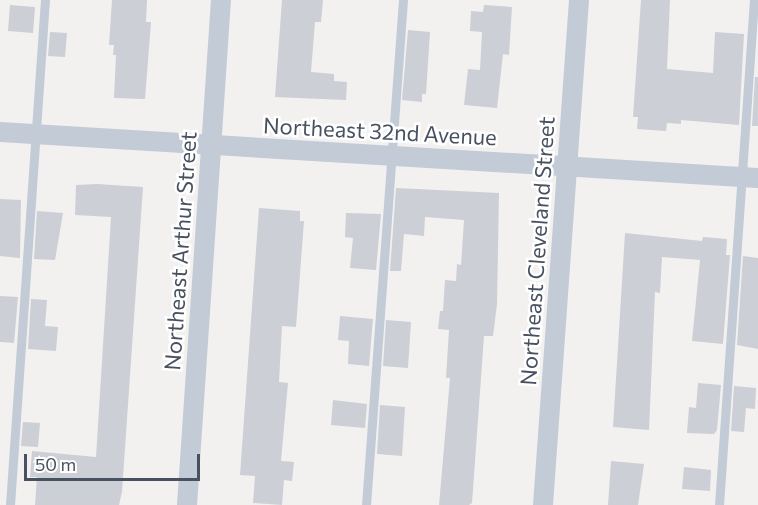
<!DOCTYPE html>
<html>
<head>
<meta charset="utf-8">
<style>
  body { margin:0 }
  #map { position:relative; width:758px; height:505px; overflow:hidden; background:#f3f0f0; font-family:Commissioner,sans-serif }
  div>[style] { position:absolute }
  .building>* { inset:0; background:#cccfd5 }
  .service>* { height:9px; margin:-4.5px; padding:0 4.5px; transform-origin:4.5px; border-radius:4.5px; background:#c3cbd6 }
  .minor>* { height:20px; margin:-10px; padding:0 10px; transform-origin:10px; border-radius:10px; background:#c3cbd6 }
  span { translate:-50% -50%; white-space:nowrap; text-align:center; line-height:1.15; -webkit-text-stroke:5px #fff; paint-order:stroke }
  .street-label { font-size:22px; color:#47515f }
  .scale { position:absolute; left:24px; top:454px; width:176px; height:27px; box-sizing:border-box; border:3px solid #47515f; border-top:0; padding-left:8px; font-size:18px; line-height:21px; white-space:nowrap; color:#47515f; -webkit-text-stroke:4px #fff; paint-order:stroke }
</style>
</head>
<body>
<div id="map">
  <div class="building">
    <div style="clip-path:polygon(112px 0,147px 0,146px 22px,151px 22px,145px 99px,114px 98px,116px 55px,113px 55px,114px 45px,109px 45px)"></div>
    <div style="clip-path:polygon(282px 0,323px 0,321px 22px,315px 22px,311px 72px,334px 74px,334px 81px,347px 82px,346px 100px,275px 97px)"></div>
    <div style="clip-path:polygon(641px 0,670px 0,667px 69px,713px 73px,715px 32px,744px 34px,739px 125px,681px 120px,681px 124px,667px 123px,666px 131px,637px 129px,638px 117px,633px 117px)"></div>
    <div style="clip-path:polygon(10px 5px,35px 7px,33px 33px,8px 31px)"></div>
    <div style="clip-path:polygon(484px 5px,512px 7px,509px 55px,503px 54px,497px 108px,464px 105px,468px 69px,480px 70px,482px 32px,470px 31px,471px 11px,483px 12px)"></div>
    <div style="clip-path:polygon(408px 30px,430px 32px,426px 94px,422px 94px,422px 102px,402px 100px)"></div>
    <div style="clip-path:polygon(50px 32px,67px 33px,65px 57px,48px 56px)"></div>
    <div style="clip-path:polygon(755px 77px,758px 77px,758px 126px,752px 126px)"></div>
    <div style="clip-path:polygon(97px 184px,143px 187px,122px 492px,119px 505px,35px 505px,37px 477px,30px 477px,32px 451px,96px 457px,111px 217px,75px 215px,76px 185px)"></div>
    <div style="clip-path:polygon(396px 188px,499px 193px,497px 304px,493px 336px,484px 336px,472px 503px,469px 505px,439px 505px,450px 378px,446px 378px,449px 330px,438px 329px,440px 311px,443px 311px,445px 280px,456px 281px,457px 264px,461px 265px,464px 220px,425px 217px,424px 236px,404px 234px,401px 271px,390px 271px)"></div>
    <div style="clip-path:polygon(0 199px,21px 200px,20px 258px,0 256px)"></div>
    <div style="clip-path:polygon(259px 208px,300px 211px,300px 221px,304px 221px,296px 327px,282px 326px,279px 382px,288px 383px,281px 461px,294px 462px,292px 481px,284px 480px,282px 505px,253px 503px,255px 476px,240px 475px)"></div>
    <div style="clip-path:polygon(37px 211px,63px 213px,55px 260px,34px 259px)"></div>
    <div style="clip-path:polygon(346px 213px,381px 214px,376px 270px,350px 268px,353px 238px,345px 237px)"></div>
    <div style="clip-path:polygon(625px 233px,702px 241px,703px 237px,727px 239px,726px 255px,730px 255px,723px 344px,692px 341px,700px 260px,662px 257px,660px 293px,655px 292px,649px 430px,613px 427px)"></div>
    <div style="clip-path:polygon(743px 256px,758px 258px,758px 349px,737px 345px)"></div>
    <div style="clip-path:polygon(0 296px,18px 297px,14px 343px,0 342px)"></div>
    <div style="clip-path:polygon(31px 299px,47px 300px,45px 326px,58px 327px,56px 351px,28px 349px)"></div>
    <div style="clip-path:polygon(340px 316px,373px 319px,369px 366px,348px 364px,349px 341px,338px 340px)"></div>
    <div style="clip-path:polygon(386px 320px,411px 322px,408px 368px,383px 366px)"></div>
    <div style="clip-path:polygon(698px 383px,721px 385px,717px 430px,714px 434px,687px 433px,689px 407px,696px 408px)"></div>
    <div style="clip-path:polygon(734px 386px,756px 388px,755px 409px,746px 408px,744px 432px,731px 431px)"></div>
    <div style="clip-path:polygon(333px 400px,367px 404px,365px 428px,331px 425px)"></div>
    <div style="clip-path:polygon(380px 405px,405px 407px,402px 456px,377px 454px)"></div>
    <div style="clip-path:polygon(23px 422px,40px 423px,38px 447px,21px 446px)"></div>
    <div style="clip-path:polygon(611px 461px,644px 464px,638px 505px,608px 505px)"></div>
    <div style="clip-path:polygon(684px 467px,711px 470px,710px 491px,682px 489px)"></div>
  </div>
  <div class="service">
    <div style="left:10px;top:505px;width:506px;rotate:-86.04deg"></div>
    <div style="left:366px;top:505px;width:506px;rotate:-85.81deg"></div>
    <div style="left:719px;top:505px;width:506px;rotate:-86.04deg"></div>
  </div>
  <div class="minor">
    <div style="left:0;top:132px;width:759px;rotate:3.47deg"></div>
    <div style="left:187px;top:505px;width:506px;rotate:-86.15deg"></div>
    <div style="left:543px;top:505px;width:506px;rotate:-85.92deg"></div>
  </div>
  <div class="street-label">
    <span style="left:380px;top:131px;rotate:3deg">Northeast 32nd Avenue</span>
    <span style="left:180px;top:251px;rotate:-86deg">Northeast Arthur Street</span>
    <span style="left:537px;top:251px;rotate:-86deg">Northeast Cleveland Street</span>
  </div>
  <div class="scale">50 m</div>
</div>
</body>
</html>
